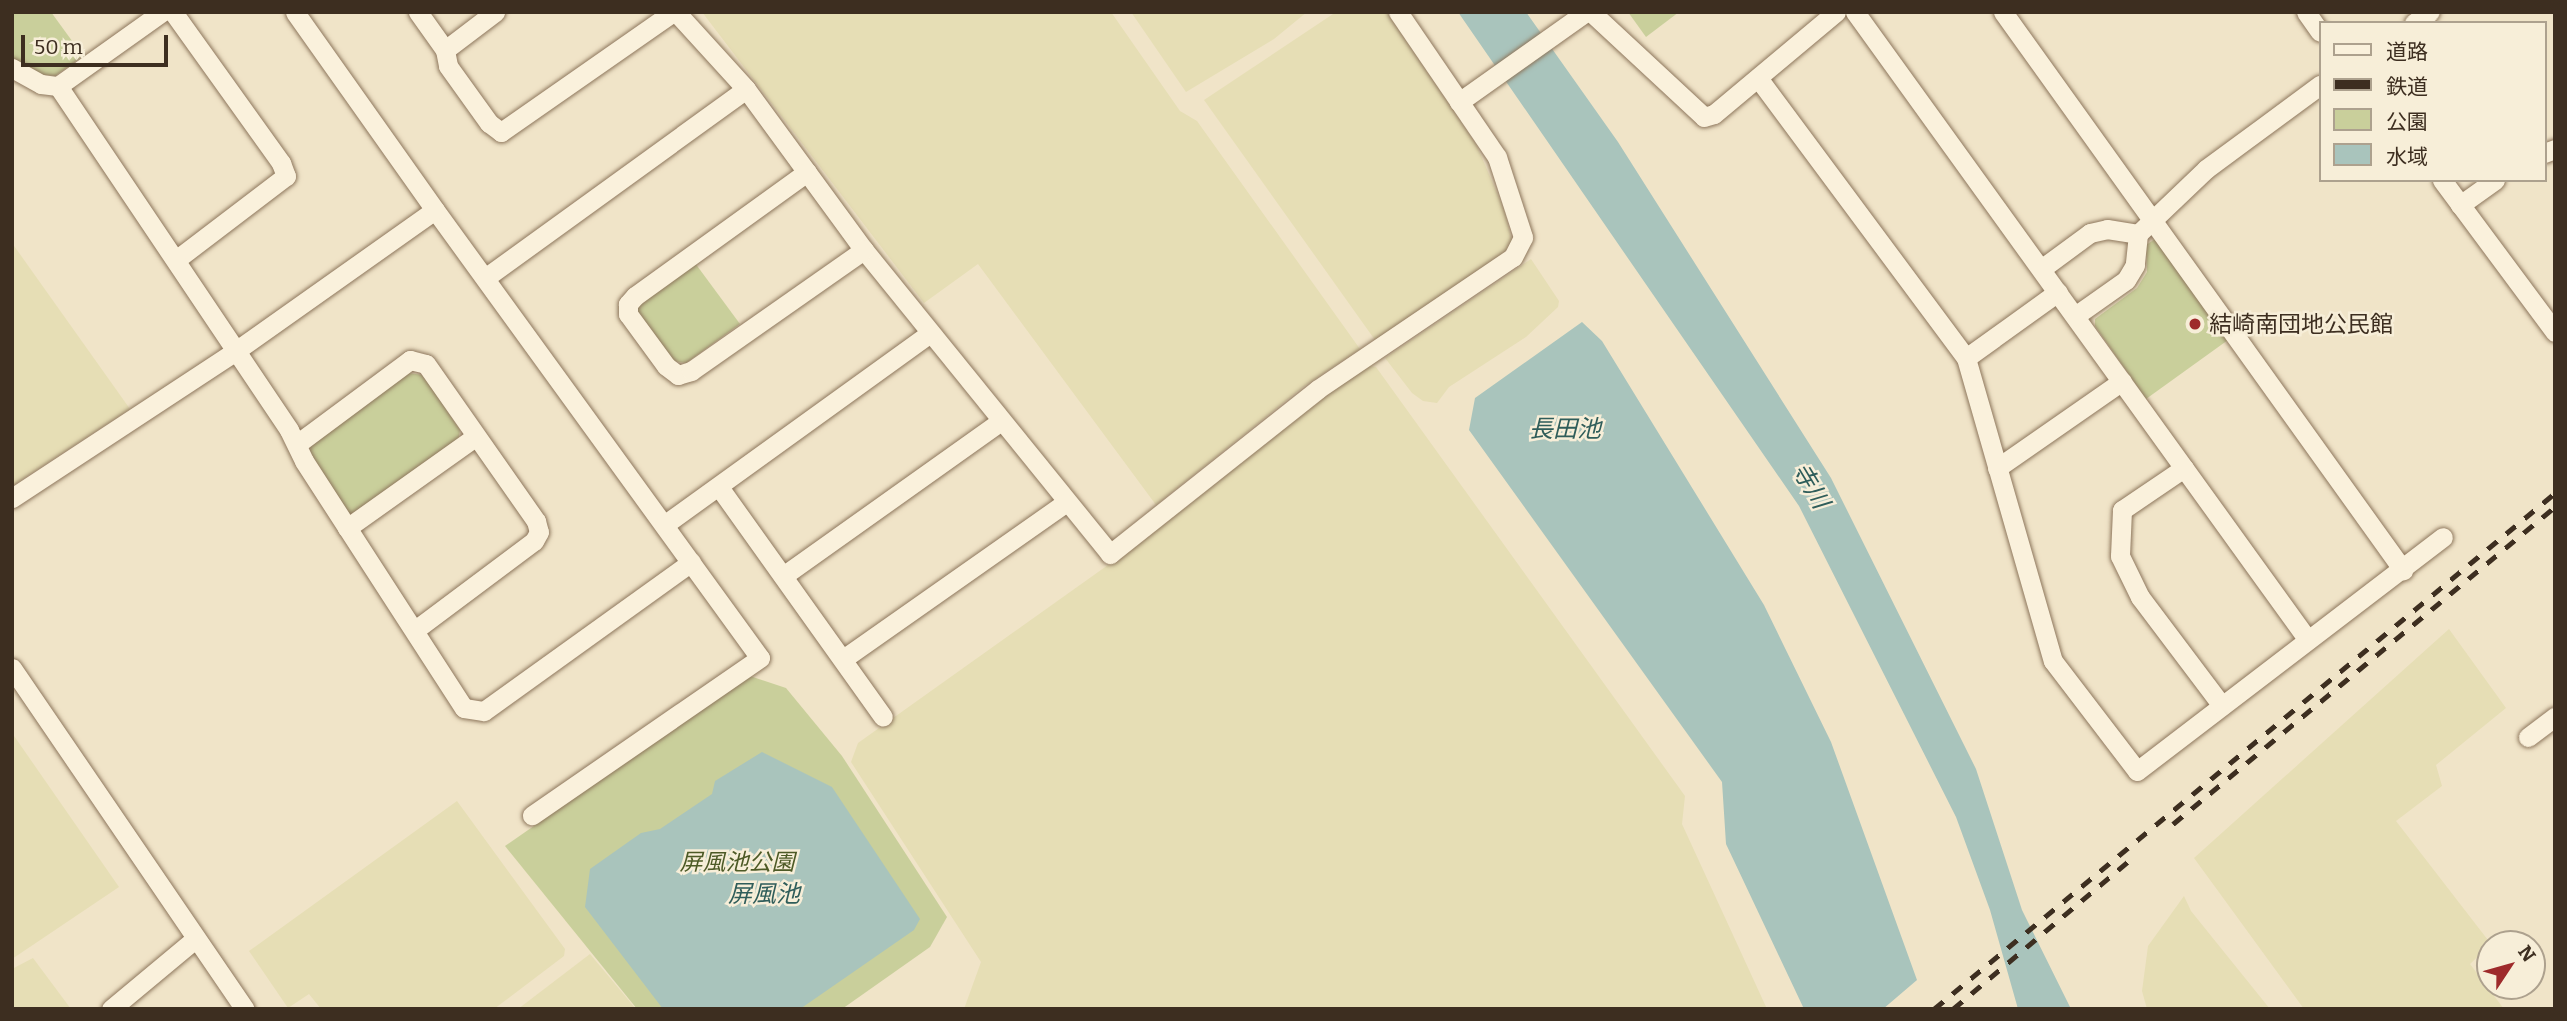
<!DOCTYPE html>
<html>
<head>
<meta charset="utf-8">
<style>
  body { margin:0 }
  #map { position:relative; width:2567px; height:1021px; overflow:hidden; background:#f0e4c8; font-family:Bitter,"Noto Sans JP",serif }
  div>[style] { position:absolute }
  .farmland>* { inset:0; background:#e6deb5 }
  .green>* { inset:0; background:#c9cf9b }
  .water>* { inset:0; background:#a9c4bc }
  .roads { filter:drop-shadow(0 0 2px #8d765c) drop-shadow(0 0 2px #8d765c) }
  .minor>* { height:19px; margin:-9.5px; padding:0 9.5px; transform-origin:9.5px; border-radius:9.5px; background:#faf1dc }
  .rail>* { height:5px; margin-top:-2.5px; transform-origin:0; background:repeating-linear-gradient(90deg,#3d2e20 0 12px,transparent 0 24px) }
  .dots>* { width:19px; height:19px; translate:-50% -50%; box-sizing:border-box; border:4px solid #f7eed8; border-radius:50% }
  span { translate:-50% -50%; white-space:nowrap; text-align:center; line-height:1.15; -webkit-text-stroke:5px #f7eed8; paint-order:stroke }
  .poi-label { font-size:23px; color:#3d2e20 }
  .left { translate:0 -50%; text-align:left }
  .park-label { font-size:23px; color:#4d5a26; font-style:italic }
  .water-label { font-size:24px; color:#2f5d5a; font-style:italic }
  .frame { position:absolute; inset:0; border:14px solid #3d2e20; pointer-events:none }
  .legend { position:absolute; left:2319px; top:21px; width:228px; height:161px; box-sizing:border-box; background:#f7eed8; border:2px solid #ada18e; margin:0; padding:9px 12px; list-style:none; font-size:21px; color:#3d2e20 }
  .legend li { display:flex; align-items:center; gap:14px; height:35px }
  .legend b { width:35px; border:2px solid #ada18e }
  .north { position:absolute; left:2476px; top:930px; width:70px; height:70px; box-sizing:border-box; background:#f7eed8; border:2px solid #ada18e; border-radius:50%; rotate:54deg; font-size:19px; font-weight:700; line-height:28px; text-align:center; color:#3d2e20 }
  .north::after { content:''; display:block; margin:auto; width:24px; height:32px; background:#9e2a2b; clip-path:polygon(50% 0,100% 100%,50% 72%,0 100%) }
  .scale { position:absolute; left:21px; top:35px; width:147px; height:32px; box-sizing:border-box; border:4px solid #3d2e20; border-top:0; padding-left:9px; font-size:21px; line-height:24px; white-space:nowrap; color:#3d2e20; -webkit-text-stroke:5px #f7eed8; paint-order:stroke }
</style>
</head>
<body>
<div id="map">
  <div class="farmland">
    <div style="clip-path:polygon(702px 12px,1111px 12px,1180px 111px,1197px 121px,1360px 349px,1303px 387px,1156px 505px,978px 264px,924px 303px)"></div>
    <div style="clip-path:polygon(1131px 12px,1307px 12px,1274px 39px,1186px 92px)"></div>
    <div style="clip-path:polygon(1336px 12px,1387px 12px,1476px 144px,1504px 209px,1512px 241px,1502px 257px,1375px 340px,1204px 100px)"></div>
    <div style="clip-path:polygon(12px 243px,130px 409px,12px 486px)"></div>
    <div style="clip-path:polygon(1531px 259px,1559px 301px,1558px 307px,1526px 337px,1449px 387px,1437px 403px,1423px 401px,1412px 393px,1385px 358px)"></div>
    <div style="clip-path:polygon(1366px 365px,1376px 367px,1685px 796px,1682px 824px,1767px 1009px,964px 1009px,981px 962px,851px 762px,858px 743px,1115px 560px,1324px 393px)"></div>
    <div style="clip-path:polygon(2449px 629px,2506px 708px,2436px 765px,2442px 786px,2396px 821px,2491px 944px,2470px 964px,2504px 1009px,2304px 1009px,2194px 858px)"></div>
    <div style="clip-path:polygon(12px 733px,119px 887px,12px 959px)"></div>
    <div style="clip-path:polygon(457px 801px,565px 949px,564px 956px,494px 1009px,321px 1009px,309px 994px,288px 1008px,249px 951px)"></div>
    <div style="clip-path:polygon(2184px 896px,2191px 911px,2270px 1009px,2147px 1009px,2142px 991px,2148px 946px)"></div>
    <div style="clip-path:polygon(590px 954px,636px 1009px,518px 1009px)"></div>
    <div style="clip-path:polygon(33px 958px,71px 1009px,12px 1009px,12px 969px)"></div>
  </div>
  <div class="green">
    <div style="clip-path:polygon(12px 12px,51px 12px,83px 56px,55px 76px,35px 74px,18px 64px,12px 55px)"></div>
    <div style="clip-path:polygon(1628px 12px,1679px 12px,1646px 37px)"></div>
    <div style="clip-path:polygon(2155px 239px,2228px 340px,2146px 399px,2095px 326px,2095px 319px,2137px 288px,2147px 272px,2146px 245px)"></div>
    <div style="clip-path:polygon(695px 263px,740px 324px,686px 363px,672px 361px,636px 312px,641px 302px)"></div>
    <div style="clip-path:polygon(408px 373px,423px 375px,460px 430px,458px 442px,350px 516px,310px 452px,311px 444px)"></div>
    <div style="clip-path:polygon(750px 676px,786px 688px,842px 756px,947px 917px,930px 947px,842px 1009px,637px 1009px,505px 846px)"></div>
  </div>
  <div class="water">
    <div style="clip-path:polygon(1458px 12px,1526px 12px,1618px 142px,1831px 478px,1976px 769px,2022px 910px,2071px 1009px,2018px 1009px,1990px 910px,1956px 817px,1799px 506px)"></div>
    <div style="clip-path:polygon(1582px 322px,1602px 341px,1764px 605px,1831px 742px,1917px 980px,1883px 1009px,1804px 1009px,1726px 844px,1722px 782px,1469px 430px,1475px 398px)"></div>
    <div style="clip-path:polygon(762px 752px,832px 787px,920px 919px,914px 930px,800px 1009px,663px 1009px,585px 907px,590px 869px,641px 833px,660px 829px,712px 794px,715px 781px)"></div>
  </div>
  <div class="roads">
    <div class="minor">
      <div style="left:173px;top:12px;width:186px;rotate:54.4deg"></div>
      <div style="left:281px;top:163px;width:14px;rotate:69deg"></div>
      <div style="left:286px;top:176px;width:137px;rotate:142.7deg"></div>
      <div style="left:418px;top:12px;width:47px;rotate:54.6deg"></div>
      <div style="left:445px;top:50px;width:16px;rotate:79deg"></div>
      <div style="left:448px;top:66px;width:70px;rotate:54.3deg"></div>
      <div style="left:489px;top:123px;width:15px;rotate:37deg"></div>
      <div style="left:501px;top:132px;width:210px;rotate:-34.9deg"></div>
      <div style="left:676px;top:12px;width:104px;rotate:47.7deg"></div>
      <div style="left:746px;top:89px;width:200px;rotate:53.8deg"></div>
      <div style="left:864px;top:250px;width:391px;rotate:51deg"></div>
      <div style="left:1110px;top:554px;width:265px;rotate:-38.4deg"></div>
      <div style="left:1318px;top:389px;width:235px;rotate:-34.1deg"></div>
      <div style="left:1513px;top:257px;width:22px;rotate:-63deg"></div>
      <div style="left:1523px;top:237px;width:84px;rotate:-108deg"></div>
      <div style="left:1497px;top:157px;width:176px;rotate:-124.3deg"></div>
      <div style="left:1591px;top:12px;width:154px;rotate:42.9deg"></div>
      <div style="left:1704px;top:117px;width:10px;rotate:-17deg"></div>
      <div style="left:1714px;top:114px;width:159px;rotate:-39.9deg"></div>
      <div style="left:1855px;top:12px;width:774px;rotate:54.2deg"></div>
      <div style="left:2003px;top:12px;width:687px;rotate:54.37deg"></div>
      <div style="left:2306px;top:12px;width:24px;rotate:55deg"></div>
      <div style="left:2414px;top:23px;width:19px;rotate:-35deg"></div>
      <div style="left:445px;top:50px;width:63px;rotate:-37.2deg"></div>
      <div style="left:12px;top:68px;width:33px;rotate:29deg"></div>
      <div style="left:41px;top:84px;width:17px;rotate:7deg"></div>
      <div style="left:58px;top:86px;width:128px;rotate:-35.4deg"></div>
      <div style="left:1758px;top:78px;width:349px;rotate:53.4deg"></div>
      <div style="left:1966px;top:358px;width:315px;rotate:74deg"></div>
      <div style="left:2053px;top:661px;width:138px;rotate:52.6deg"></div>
      <div style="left:2137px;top:771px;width:385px;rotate:-37.4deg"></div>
      <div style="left:58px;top:86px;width:414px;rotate:56.1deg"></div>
      <div style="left:289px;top:430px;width:34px;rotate:64deg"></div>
      <div style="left:304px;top:461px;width:294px;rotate:57.1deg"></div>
      <div style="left:464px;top:708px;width:20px;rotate:9deg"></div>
      <div style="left:484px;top:711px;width:255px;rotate:-35.7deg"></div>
      <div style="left:1459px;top:102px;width:156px;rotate:-35.3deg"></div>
      <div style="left:2544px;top:153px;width:12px;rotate:-20deg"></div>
      <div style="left:807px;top:172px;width:212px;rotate:144.2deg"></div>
      <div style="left:635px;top:296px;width:11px;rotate:131deg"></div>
      <div style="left:628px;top:304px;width:10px;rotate:90deg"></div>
      <div style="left:628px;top:314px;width:64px;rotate:53.8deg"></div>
      <div style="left:666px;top:366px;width:15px;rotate:37deg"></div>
      <div style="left:678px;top:375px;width:14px;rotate:-17deg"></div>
      <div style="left:691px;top:371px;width:211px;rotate:-35deg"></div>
      <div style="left:2442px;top:180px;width:189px;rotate:53.4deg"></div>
      <div style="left:2460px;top:205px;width:43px;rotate:-35.5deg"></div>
      <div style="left:435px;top:210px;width:553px;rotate:54.04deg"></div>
      <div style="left:760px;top:658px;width:277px;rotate:145.4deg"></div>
      <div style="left:2138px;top:234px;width:94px;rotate:-43.7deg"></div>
      <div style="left:2206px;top:169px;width:142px;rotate:-36.4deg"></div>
      <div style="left:2041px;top:269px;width:61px;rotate:-36.3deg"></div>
      <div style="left:2090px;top:233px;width:17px;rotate:-13deg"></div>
      <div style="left:2107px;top:229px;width:31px;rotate:9deg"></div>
      <div style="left:2138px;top:234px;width:31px;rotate:96deg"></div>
      <div style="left:2135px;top:265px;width:17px;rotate:121deg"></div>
      <div style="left:2126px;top:280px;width:62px;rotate:144.8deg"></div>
      <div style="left:485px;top:278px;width:322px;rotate:-35.9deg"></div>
      <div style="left:1966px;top:358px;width:113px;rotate:-35.7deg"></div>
      <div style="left:297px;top:444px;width:141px;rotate:-36.6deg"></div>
      <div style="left:410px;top:360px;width:16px;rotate:14deg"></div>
      <div style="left:426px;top:364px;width:192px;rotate:55deg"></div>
      <div style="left:536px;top:521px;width:11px;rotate:75deg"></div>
      <div style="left:539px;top:532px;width:10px;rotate:119deg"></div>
      <div style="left:534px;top:541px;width:149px;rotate:143.2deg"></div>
      <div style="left:1997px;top:468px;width:152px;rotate:-34.8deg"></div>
      <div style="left:2184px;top:468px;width:75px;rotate:145.9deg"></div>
      <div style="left:2122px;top:510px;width:46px;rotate:92.5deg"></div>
      <div style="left:2120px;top:556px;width:46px;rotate:64deg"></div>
      <div style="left:2140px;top:597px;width:136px;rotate:53deg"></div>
      <div style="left:719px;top:487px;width:282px;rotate:54.5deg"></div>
      <div style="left:12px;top:498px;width:269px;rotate:-33.3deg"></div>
      <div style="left:237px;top:350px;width:242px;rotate:-35.3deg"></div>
      <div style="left:435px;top:210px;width:242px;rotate:-125.3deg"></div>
      <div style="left:664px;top:525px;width:328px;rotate:-35.8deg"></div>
      <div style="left:347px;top:528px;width:157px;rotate:-35.4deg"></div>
      <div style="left:783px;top:576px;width:267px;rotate:-35.4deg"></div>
      <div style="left:843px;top:659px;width:271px;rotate:-35.1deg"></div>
      <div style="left:12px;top:668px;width:413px;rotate:55.7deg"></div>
      <div style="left:2528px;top:737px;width:34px;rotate:-37deg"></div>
      <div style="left:111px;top:1009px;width:109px;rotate:-39.8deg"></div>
    </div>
  </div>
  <div class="rail">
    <div style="left:2173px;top:824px;width:496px;rotate:-39.7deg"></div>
    <div style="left:1934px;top:1009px;width:807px;rotate:-39.72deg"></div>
    <div style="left:1953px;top:1009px;width:238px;rotate:-40.1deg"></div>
  </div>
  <div class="dots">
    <div style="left:2195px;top:324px;background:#9e2a2b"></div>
  </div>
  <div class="poi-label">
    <span class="left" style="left:2209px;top:324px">結崎南団地公民館</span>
  </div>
  <div class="park-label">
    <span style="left:737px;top:862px">屏風池公園</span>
  </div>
  <div class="water-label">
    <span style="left:1565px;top:430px">長田池</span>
    <span style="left:1810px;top:486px;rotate:59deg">寺川</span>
    <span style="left:764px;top:895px">屏風池</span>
  </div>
  <div class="frame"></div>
  <ul class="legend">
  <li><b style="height:9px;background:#faf1dc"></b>道路</li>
  <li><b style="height:9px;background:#3d2e20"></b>鉄道</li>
  <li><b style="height:19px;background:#c9cf9b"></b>公園</li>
  <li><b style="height:19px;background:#a9c4bc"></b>水域</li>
  </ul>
  <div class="north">N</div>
  <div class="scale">50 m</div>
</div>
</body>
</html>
